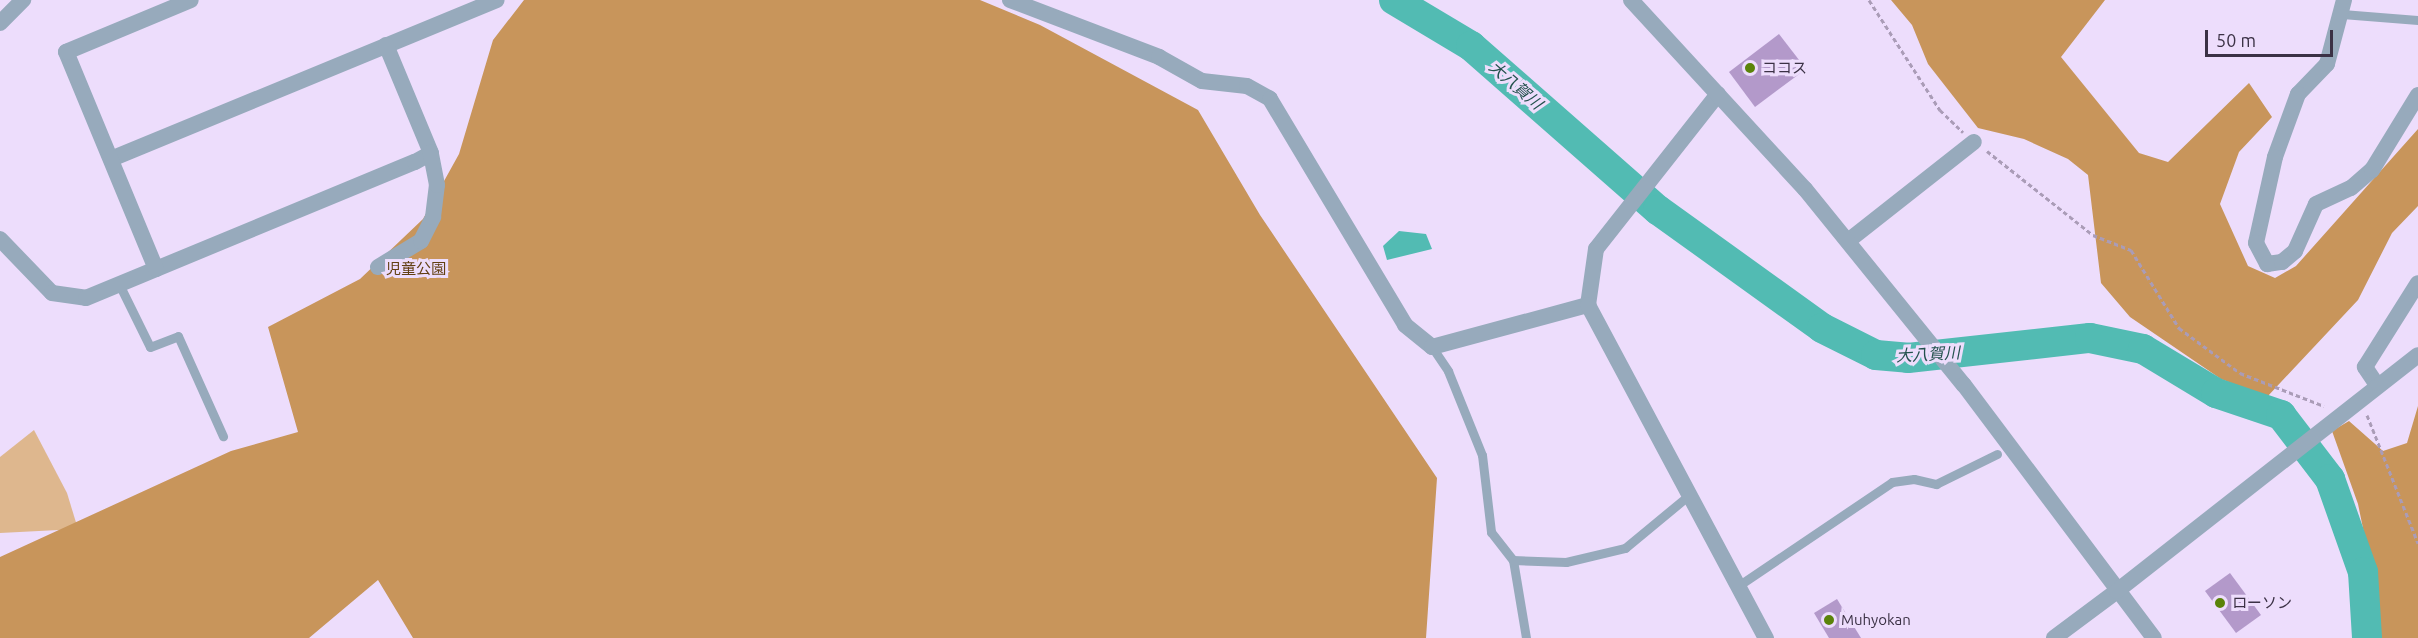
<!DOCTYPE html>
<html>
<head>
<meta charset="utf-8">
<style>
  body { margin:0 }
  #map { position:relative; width:2418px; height:638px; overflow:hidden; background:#edddfc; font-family:Ubuntu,"Noto Sans JP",sans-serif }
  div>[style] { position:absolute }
  .green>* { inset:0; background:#deb78e }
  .forest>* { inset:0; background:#c8955b }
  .water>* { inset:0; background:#52bbb3 }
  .river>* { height:30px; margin:-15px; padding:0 15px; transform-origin:15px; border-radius:15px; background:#52bbb3 }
  .building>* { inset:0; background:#b399ca }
  .path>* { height:3px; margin-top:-1.5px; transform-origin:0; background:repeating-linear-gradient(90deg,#aa9cb7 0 4.5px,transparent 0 7.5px) }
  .service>* { height:9px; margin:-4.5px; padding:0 4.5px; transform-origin:4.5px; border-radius:4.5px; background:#97aabc }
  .minor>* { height:16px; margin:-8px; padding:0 8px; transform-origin:8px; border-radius:8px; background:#97aabc }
  .tertiary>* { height:16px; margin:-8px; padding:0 8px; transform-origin:8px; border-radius:8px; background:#97aabc }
  .dots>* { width:16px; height:16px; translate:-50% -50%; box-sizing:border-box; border:3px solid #edddfc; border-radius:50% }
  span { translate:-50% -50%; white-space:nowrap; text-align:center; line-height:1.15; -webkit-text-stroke:6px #edddfc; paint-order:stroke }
  .poi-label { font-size:15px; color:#3b3145 }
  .left { translate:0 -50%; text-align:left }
  .park-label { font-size:15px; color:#623f12 }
  .water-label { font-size:16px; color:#23514d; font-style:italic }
  .scale { position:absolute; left:2205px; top:30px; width:128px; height:27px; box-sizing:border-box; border:3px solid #3b3145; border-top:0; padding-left:8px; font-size:18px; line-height:21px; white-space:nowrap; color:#3b3145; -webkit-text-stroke:4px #edddfc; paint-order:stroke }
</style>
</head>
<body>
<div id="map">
  <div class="green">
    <div style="clip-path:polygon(34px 430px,67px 493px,78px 529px,0 533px,0 457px)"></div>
  </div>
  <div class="forest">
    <div style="clip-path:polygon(524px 0,980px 0,1040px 25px,1198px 110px,1260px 215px,1437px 478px,1426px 638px,413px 638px,378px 580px,309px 638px,0 638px,0 557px,231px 451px,298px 432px,268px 327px,360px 279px,423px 219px,459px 154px,493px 40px)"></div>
    <div style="clip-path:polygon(1891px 0,2105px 0,2061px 57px,2139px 153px,2168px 162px,2249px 83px,2272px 117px,2239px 152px,2220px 204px,2248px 266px,2275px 278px,2296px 266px,2418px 129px,2418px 206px,2392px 233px,2358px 300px,2267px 397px,2221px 379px,2130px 317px,2101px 283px,2088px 175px,2068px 159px,2024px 139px,1978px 128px,1928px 64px,1912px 25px)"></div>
    <div style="clip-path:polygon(2418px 406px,2418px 638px,2377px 638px,2372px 572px,2358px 504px,2332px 431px,2349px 421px,2383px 451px,2407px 443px)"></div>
  </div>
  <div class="water">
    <div style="clip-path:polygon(1399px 231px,1426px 234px,1432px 249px,1387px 260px,1383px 246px)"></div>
  </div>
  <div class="river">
    <div style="left:1394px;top:0;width:90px;rotate:30.9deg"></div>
    <div style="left:1471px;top:46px;width:249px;rotate:41.3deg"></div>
    <div style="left:1658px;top:210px;width:202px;rotate:35.7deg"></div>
    <div style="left:1822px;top:328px;width:60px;rotate:26.6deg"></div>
    <div style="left:1876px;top:355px;width:32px;rotate:5deg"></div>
    <div style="left:1908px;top:358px;width:183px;rotate:-6.3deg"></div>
    <div style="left:2090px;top:338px;width:54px;rotate:11.7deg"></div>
    <div style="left:2143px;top:349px;width:85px;rotate:31.1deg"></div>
    <div style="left:2216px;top:393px;width:69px;rotate:18.7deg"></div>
    <div style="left:2281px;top:415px;width:81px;rotate:52.6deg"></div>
    <div style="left:2330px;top:479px;width:99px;rotate:70.5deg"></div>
    <div style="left:2363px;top:572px;width:66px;rotate:86.5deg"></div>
  </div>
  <div class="building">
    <div style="clip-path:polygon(1779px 34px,1806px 69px,1755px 107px,1729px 72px)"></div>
    <div style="clip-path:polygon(2230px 573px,2261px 615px,2236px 633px,2205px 591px)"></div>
    <div style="clip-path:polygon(1837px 599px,1861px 638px,1829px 638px,1814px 613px)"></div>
  </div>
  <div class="path">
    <div style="left:1869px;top:0;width:131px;rotate:57.2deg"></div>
    <div style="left:1940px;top:110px;width:32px;rotate:44deg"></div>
    <div style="left:1987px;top:151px;width:135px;rotate:38.4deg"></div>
    <div style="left:2093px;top:235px;width:41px;rotate:21.5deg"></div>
    <div style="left:2131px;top:250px;width:92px;rotate:58.4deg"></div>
    <div style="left:2179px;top:328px;width:76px;rotate:36.4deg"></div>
    <div style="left:2240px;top:373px;width:90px;rotate:21.4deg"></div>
    <div style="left:2367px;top:415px;width:138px;rotate:68.3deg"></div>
  </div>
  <div class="service">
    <div style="left:2342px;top:14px;width:76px;rotate:4.5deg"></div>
    <div style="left:119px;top:284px;width:70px;rotate:63.8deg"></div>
    <div style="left:150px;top:347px;width:30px;rotate:-21deg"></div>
    <div style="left:178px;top:336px;width:110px;rotate:65.8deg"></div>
    <div style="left:1432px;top:347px;width:29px;rotate:56deg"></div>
    <div style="left:1448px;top:371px;width:91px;rotate:68deg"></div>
    <div style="left:1482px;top:455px;width:78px;rotate:83.3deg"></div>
    <div style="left:1491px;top:532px;width:36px;rotate:52deg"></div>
    <div style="left:1513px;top:560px;width:79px;rotate:80.5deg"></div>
    <div style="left:1513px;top:560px;width:53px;rotate:2.2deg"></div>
    <div style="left:1566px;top:562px;width:61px;rotate:-13.3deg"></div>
    <div style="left:1625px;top:548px;width:83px;rotate:-39.6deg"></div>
    <div style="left:1738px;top:586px;width:186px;rotate:-34deg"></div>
    <div style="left:1892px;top:482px;width:22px;rotate:-8deg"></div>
    <div style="left:1914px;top:479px;width:23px;rotate:13deg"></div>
    <div style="left:1936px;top:484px;width:68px;rotate:-26.2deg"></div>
  </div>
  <div class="minor">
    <div style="left:1010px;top:0;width:160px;rotate:20.9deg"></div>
    <div style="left:1159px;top:57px;width:49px;rotate:29.2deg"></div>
    <div style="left:1202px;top:81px;width:45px;rotate:6.3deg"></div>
    <div style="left:1247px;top:86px;width:26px;rotate:29deg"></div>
    <div style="left:1270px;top:99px;width:263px;rotate:59.1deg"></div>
    <div style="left:1405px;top:325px;width:35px;rotate:39deg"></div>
    <div style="left:1432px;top:347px;width:162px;rotate:-15.1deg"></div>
    <div style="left:2344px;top:0;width:66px;rotate:104.9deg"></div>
    <div style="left:2327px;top:64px;width:42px;rotate:134deg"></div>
    <div style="left:2298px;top:94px;width:67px;rotate:110.1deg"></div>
    <div style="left:2275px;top:157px;width:88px;rotate:102.5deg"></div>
    <div style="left:2256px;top:243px;width:24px;rotate:62deg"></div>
    <div style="left:2267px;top:264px;width:15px;rotate:-8deg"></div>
    <div style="left:2282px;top:262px;width:17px;rotate:-40deg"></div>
    <div style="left:2295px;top:251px;width:51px;rotate:-65.9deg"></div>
    <div style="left:2316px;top:204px;width:38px;rotate:-25deg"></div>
    <div style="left:2351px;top:188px;width:28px;rotate:-41deg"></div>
    <div style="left:2372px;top:170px;width:88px;rotate:-58.5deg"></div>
    <div style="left:1718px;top:94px;width:197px;rotate:128.2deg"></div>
    <div style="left:1596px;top:249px;width:57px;rotate:98.1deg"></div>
    <div style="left:1588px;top:305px;width:378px;rotate:61.9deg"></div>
    <div style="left:111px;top:159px;width:417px;rotate:-22.4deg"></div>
    <div style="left:0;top:239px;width:75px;rotate:46.1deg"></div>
    <div style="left:52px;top:293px;width:34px;rotate:8deg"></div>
    <div style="left:86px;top:298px;width:356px;rotate:-22.5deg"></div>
    <div style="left:415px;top:162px;width:18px;rotate:-29deg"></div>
    <div style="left:431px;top:153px;width:117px;rotate:-112.6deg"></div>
    <div style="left:1848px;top:241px;width:160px;rotate:-38.2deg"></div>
    <div style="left:378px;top:267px;width:50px;rotate:-31.2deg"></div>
    <div style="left:421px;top:241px;width:27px;rotate:-63deg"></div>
    <div style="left:433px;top:217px;width:32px;rotate:-83deg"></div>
    <div style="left:437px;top:185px;width:33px;rotate:-101deg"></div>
    <div style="left:156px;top:269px;width:235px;rotate:-112.5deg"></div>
    <div style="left:66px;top:52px;width:135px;rotate:-22.6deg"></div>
    <div style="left:2377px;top:385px;width:22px;rotate:-124deg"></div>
    <div style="left:2365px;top:367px;width:99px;rotate:-57.8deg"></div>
    <div style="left:2054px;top:638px;width:79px;rotate:-36.7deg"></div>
  </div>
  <div class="tertiary">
    <div style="left:1631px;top:0;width:257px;rotate:47.4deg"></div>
    <div style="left:1805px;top:189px;width:252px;rotate:51deg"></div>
    <div style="left:1964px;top:385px;width:316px;rotate:53.1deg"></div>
    <div style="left:0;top:23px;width:33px;rotate:-45deg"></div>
    <div style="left:2117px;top:591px;width:382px;rotate:-38.1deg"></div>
  </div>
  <div class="dots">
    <div style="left:1750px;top:68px;background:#5a8309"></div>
    <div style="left:2220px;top:603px;background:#5a8309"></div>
    <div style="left:1829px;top:620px;background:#5a8309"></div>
  </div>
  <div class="poi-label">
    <span class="left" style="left:1762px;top:68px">ココス</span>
    <span class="left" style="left:2232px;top:603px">ローソン</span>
    <span class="left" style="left:1841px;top:620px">Muhyokan</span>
  </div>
  <div class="park-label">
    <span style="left:416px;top:269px">児童公園</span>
  </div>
  <div class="water-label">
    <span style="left:1516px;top:85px;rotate:41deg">大八賀川</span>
    <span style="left:1928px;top:354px;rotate:-3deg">大八賀川</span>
  </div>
  <div class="scale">50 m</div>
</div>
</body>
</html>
